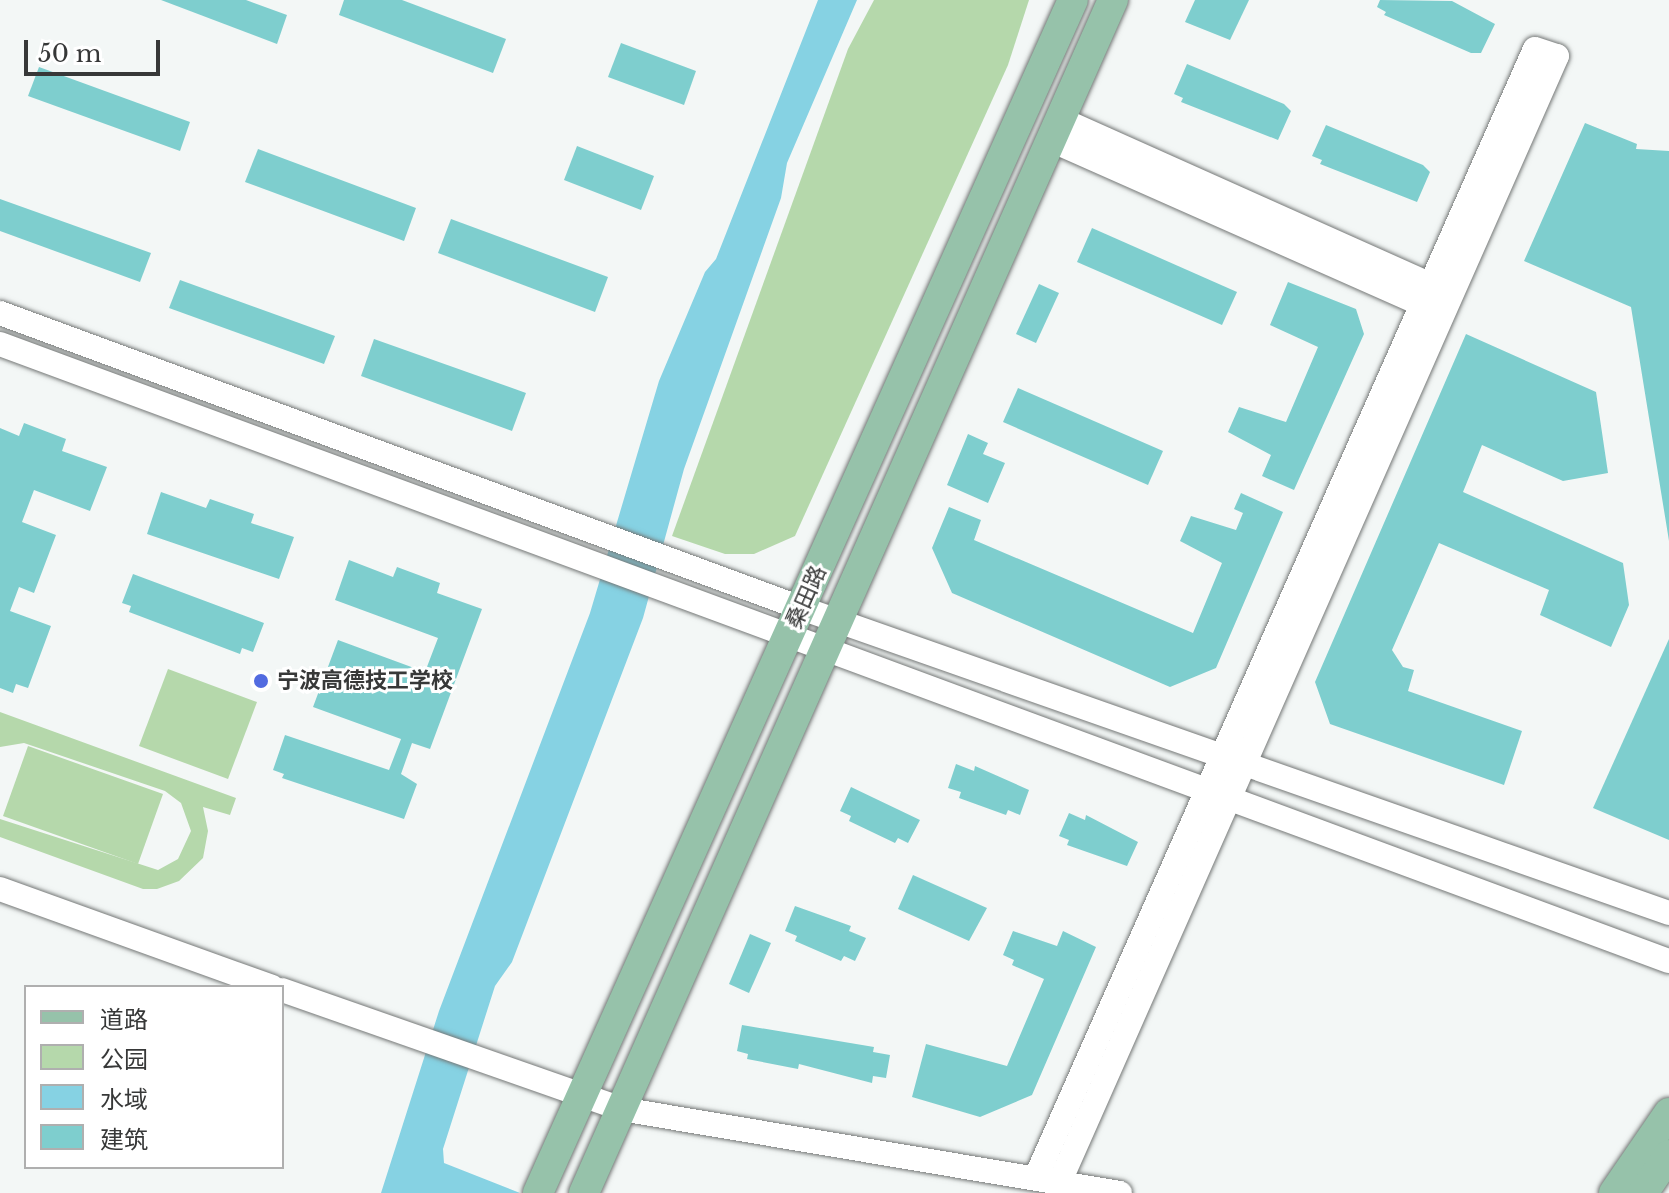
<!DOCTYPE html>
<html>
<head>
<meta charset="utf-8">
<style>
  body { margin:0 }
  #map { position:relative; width:1669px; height:1193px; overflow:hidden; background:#f3f7f6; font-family:"Libre Baskerville","Noto Sans SC",serif }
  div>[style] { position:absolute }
  .green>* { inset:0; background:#b5d8ab }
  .water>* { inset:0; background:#86d2e3 }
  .building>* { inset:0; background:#7ecece }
  .roads { filter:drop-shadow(0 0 2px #757877) drop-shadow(0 0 2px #757877) }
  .minor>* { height:24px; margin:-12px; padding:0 12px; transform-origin:12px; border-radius:12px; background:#fff }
  .major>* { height:30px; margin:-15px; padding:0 15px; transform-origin:15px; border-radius:15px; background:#96c2aa }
  .dots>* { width:22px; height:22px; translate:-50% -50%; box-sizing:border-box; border:4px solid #fff; border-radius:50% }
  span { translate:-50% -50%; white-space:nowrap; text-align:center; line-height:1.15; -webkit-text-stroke:6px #fff; paint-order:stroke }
  .street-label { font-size:22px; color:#373838 }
  .poi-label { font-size:22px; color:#373838; font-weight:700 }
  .left { translate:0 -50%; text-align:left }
  .legend { position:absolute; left:24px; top:985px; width:260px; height:184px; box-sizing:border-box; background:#fff; border:2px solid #afafaf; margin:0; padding:10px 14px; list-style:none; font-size:24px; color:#373838 }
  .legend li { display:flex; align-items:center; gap:16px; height:40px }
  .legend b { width:40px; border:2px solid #afafaf }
  .scale { position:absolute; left:24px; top:40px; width:136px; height:36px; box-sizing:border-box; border:4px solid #373838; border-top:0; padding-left:10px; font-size:24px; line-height:28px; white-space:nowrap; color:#373838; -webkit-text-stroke:6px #fff; paint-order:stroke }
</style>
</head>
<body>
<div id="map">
  <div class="green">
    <div style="clip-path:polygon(874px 0,1029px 0,1008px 65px,795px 536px,754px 554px,725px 554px,672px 536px,848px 49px)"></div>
    <div style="clip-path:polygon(168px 669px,257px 702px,228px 779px,139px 746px)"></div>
    <div style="clip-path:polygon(0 712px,236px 798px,230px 815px,203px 807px,208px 831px,203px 858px,179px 881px,157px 889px,143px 889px,0 837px,0 819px,158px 870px,178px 859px,191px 831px,181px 803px,165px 791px,24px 743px,0 747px)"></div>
    <div style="clip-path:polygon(28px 746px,163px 794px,138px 864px,3px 816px)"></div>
  </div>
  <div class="water">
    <div style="clip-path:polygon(818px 0,857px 0,787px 163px,781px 198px,684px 469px,643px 618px,512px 962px,495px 986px,443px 1149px,444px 1163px,520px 1193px,381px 1193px,439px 1011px,590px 613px,659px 381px,705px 272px,716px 259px)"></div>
  </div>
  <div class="building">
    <div style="clip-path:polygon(161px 0,246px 0,287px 15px,277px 44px)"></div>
    <div style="clip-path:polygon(344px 0,402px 0,506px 39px,493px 73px,339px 15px)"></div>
    <div style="clip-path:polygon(1195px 0,1249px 0,1230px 40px,1185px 22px)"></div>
    <div style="clip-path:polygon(1380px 0,1452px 1px,1495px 24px,1481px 53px,1471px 53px,1384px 15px,1386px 12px,1377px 7px)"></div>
    <div style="clip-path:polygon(621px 43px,696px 71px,684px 105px,608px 77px)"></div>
    <div style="clip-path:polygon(1187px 64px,1284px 104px,1291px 111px,1278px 140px,1181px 102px,1183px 98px,1174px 94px)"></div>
    <div style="clip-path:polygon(39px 67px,190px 122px,180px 151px,28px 96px)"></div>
    <div style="clip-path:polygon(1585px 123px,1637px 144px,1636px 149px,1669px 151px,1669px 541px,1631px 307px,1524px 261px)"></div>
    <div style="clip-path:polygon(1326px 125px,1423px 165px,1430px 172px,1417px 202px,1320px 164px,1322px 160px,1312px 156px)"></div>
    <div style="clip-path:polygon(577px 146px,654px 176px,641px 210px,564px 180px)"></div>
    <div style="clip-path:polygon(258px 149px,416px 208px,404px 241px,245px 182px)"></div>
    <div style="clip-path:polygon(0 199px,151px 253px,140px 282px,0 231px)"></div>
    <div style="clip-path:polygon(451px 219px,608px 277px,595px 312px,438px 253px)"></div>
    <div style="clip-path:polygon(1092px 228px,1237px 292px,1222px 325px,1077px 262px)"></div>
    <div style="clip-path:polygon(180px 280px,335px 336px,324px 364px,169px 308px)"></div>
    <div style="clip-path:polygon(1288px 282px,1356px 309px,1364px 334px,1294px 490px,1262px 476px,1271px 455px,1228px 432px,1239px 407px,1286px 422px,1318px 347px,1270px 325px)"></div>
    <div style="clip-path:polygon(1039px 284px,1059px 293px,1036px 343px,1016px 334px)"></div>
    <div style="clip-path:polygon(1466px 334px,1596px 392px,1608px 473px,1563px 481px,1482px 445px,1463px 492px,1623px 563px,1629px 605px,1611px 647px,1540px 615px,1549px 590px,1439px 543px,1392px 650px,1403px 667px,1414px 670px,1408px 691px,1522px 731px,1504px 785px,1330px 724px,1315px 682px)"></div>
    <div style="clip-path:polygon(374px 339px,526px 393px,512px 431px,361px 376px)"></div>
    <div style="clip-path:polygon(1018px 388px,1163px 451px,1148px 485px,1003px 422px)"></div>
    <div style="clip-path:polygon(24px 423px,66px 439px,62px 451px,107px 467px,90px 511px,34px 490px,22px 522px,56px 535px,34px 593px,19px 587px,10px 611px,51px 626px,28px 688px,16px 684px,13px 693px,0 688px,0 428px,19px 436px)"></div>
    <div style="clip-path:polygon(968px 434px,988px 443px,983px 454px,1005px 463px,988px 503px,947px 485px)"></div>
    <div style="clip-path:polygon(161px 492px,206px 508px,210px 499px,254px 514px,251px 523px,294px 537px,279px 579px,147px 534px)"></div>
    <div style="clip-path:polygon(1241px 493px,1283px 512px,1216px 668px,1170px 687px,952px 593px,932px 548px,949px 507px,981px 520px,974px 540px,1193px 633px,1222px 563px,1180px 541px,1191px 516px,1236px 530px,1243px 513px,1234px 509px)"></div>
    <div style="clip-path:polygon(349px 560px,393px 577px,397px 567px,440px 583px,437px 593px,482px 609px,430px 749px,412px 743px,401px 774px,417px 784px,404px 819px,282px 778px,284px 774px,273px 770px,285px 735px,389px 770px,401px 739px,313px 707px,338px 640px,425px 672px,438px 638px,335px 600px)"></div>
    <div style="clip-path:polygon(133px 574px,264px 623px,253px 652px,242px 648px,240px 654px,129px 612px,131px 606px,122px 603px)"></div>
    <div style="clip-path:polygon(1669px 639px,1669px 840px,1593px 808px)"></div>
    <div style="clip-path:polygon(956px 764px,974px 771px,975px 766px,1029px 790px,1020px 815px,1008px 810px,1006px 815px,959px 798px,961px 792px,948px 788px)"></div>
    <div style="clip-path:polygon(851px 787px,920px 820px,908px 843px,898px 838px,895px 843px,849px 821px,851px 816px,840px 811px)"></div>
    <div style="clip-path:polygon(1069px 813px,1085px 820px,1086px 815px,1138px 842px,1127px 866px,1067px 845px,1069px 840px,1059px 836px)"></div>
    <div style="clip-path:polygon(913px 875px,987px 908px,969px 941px,898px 909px)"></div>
    <div style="clip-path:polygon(795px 906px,851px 926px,849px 931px,866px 938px,855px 961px,844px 956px,841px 961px,795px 941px,797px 936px,785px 931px)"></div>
    <div style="clip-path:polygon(1013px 931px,1057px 946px,1063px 931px,1096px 947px,1032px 1095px,980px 1117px,912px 1097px,926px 1044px,1007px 1066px,1044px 979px,1012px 965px,1014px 960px,1003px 955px)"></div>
    <div style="clip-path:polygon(750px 934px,771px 943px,749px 993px,729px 984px)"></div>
    <div style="clip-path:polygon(742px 1025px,874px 1047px,873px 1052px,890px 1055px,886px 1078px,873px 1076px,872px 1083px,799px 1064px,798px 1069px,747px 1059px,748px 1054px,737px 1051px)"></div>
  </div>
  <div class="roads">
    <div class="minor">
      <div style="left:1060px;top:119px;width:423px;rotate:24.1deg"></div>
      <div style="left:1051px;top:140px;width:421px;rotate:23.9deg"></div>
      <div style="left:0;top:313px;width:854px;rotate:20.22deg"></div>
      <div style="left:801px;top:608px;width:920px;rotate:19.36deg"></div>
      <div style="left:0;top:344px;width:1779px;rotate:20.29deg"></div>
      <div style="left:0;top:889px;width:289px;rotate:19.8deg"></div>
      <div style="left:282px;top:990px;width:359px;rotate:19.3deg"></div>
      <div style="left:621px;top:1109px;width:506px;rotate:9.56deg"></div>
      <div style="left:1036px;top:1177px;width:1233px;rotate:-66.14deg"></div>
      <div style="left:1535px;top:49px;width:23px;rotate:18deg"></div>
      <div style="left:1557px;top:56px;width:1230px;rotate:113.83deg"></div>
    </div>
    <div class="major">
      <div style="left:538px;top:1193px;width:1307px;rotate:-65.85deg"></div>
      <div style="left:584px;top:1193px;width:1305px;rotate:-66.09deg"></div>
      <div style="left:1614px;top:1193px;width:97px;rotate:-55.5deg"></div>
      <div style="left:1643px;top:1193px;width:46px;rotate:-55.6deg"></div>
    </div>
  </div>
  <div class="dots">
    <div style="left:261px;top:681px;background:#526be0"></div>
  </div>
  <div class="street-label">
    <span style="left:806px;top:597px;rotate:-66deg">桑田路</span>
  </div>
  <div class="poi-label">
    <span class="left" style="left:277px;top:681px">宁波高德技工学校</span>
  </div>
  <ul class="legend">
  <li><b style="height:10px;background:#96c2aa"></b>道路</li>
  <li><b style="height:22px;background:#b5d8ab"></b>公园</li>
  <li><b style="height:22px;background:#86d2e3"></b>水域</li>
  <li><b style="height:22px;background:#7ecece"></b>建筑</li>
  </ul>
  <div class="scale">50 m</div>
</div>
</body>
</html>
